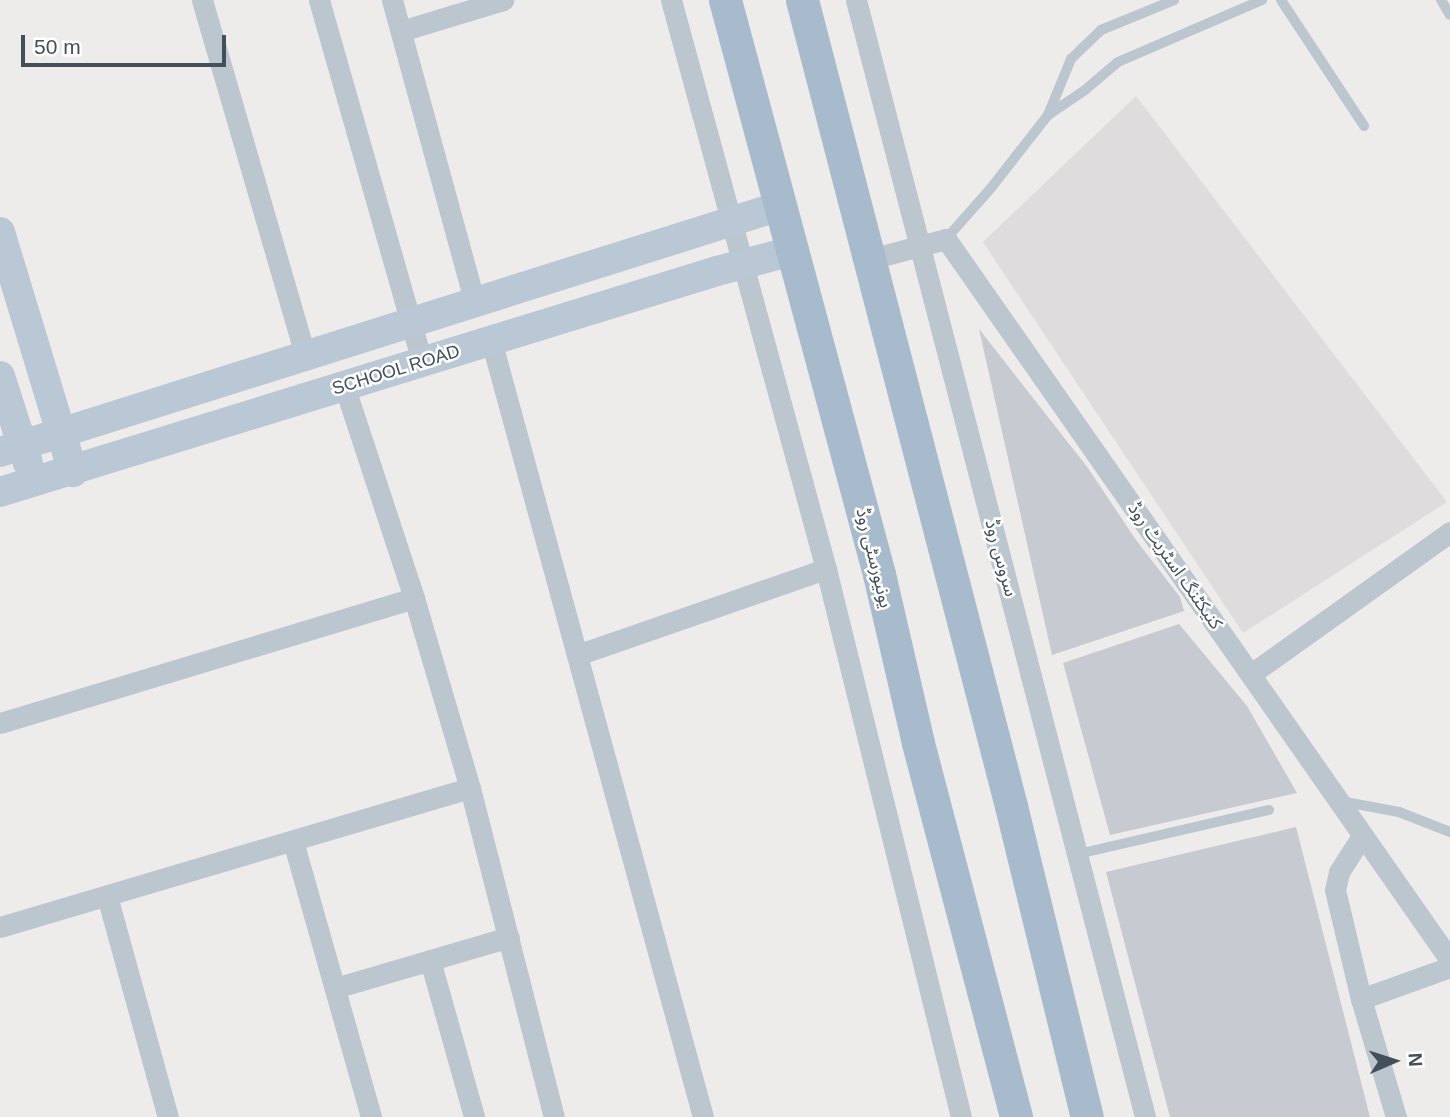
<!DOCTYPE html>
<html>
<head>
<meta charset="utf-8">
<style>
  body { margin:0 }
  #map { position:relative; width:1450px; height:1117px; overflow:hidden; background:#eeebeb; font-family:Arial,"Noto Sans Arabic",sans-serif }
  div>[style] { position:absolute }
  .education>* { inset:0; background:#dfdcdd }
  .building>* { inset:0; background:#c7cad1 }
  .lane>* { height:10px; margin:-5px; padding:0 5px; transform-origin:5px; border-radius:5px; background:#bbc6cf }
  .street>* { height:21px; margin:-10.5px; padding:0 10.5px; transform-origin:10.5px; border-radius:10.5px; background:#bbc6cf }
  .secondary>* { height:30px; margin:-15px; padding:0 15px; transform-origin:15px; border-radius:15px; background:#bac7d4 }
  .primary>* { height:33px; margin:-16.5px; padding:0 16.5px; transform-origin:16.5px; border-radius:16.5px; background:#a8bbcd }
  span { translate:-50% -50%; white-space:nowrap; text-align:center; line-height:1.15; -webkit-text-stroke:5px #fff; paint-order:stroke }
  .street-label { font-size:18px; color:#434f59 }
  .north { position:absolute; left:1359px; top:1026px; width:70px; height:70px; -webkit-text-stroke:5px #fff; paint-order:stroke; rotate:87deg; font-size:19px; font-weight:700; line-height:28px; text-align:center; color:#434f59 }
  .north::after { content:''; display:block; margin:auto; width:24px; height:32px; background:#434f59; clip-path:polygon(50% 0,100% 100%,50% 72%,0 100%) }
  .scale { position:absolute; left:21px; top:35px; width:205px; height:32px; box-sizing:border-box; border:4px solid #434f59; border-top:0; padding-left:9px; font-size:21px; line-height:24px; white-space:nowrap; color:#434f59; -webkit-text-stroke:5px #fff; paint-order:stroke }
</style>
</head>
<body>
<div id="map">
  <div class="education">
    <div style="clip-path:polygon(1136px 96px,1447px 502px,1243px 633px,983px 242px)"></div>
  </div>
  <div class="building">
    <div style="clip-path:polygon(979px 329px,1088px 468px,1136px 540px,1180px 597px,1184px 611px,1052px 655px)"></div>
    <div style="clip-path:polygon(1179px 624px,1247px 706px,1297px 793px,1110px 835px,1063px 663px)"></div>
    <div style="clip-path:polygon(1296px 827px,1370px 1117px,1170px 1117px,1106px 872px)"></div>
  </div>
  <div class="lane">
    <div style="left:1281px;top:0;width:151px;rotate:56.6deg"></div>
    <div style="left:1441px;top:0;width:17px;rotate:59deg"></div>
    <div style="left:1048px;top:115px;width:45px;rotate:-34deg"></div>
    <div style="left:1085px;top:90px;width:43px;rotate:-40.3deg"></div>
    <div style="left:1118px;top:62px;width:157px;rotate:-23.3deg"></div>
    <div style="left:946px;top:239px;width:68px;rotate:-48.6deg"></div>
    <div style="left:991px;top:188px;width:93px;rotate:-52deg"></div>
    <div style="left:1048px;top:115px;width:61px;rotate:-67.7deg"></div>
    <div style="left:1071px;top:59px;width:42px;rotate:-44deg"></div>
    <div style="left:1101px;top:30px;width:79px;rotate:-22.3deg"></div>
    <div style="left:1340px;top:801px;width:60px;rotate:10.6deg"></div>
    <div style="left:1399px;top:812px;width:55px;rotate:21.4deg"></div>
    <div style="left:1078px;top:854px;width:196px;rotate:-13deg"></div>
  </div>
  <div class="street">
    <div style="left:202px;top:0;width:369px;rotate:73.8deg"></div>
    <div style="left:319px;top:0;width:375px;rotate:74.1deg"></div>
    <div style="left:392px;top:0;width:311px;rotate:74.7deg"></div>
    <div style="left:671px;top:0;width:590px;rotate:74.76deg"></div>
    <div style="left:826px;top:569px;width:564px;rotate:76.16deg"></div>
    <div style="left:856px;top:0;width:1154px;rotate:75.49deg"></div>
    <div style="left:401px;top:31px;width:107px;rotate:-16.9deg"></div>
    <div style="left:867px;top:260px;width:82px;rotate:-14.9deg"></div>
    <div style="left:946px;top:239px;width:880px;rotate:55.05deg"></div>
    <div style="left:491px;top:340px;width:805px;rotate:74.74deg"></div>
    <div style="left:344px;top:385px;width:224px;rotate:71.8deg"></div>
    <div style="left:414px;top:598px;width:198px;rotate:73.6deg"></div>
    <div style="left:470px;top:788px;width:340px;rotate:75.7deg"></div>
    <div style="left:577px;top:655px;width:263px;rotate:-19.1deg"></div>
    <div style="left:1251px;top:674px;width:244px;rotate:-35.5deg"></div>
    <div style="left:0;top:723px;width:432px;rotate:-16.8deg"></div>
    <div style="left:293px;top:841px;width:287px;rotate:74.2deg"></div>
    <div style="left:107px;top:896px;width:229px;rotate:74.6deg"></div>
    <div style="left:0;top:927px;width:490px;rotate:-16.5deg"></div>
    <div style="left:430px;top:960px;width:163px;rotate:74.3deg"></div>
    <div style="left:335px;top:988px;width:181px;rotate:-16.3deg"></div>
    <div style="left:1361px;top:999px;width:112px;rotate:-103.4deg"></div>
    <div style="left:1335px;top:890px;width:18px;rotate:-77deg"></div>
    <div style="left:1339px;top:872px;width:43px;rotate:-57.4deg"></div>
    <div style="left:1396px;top:1117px;width:123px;rotate:-106.5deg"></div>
    <div style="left:1361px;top:999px;width:95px;rotate:-19.8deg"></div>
  </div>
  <div class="secondary">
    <div style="left:0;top:232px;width:251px;rotate:73.1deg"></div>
    <div style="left:0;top:376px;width:91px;rotate:72.2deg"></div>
    <div style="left:0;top:452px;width:818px;rotate:-17.5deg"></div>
    <div style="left:0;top:492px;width:750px;rotate:-17.13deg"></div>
    <div style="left:717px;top:271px;width:78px;rotate:-14.9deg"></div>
  </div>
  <div class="primary">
    <div style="left:725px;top:0;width:594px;rotate:74.98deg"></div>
    <div style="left:879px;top:574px;width:173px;rotate:77deg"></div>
    <div style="left:918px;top:743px;width:387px;rotate:75.3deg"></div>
    <div style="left:802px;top:0;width:833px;rotate:75.46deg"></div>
    <div style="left:1011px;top:806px;width:320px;rotate:76.3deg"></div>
  </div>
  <div class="street-label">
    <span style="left:396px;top:370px;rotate:-17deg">SCHOOL ROAD</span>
    <span style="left:874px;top:558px;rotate:76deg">یونیورسٹی روڈ</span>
    <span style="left:1001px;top:558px;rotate:75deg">سروس روڈ</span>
    <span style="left:1175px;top:566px;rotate:55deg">کنیکٹنگ اسٹریٹ روڈ</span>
  </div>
  <div class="north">N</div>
  <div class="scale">50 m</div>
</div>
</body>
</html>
